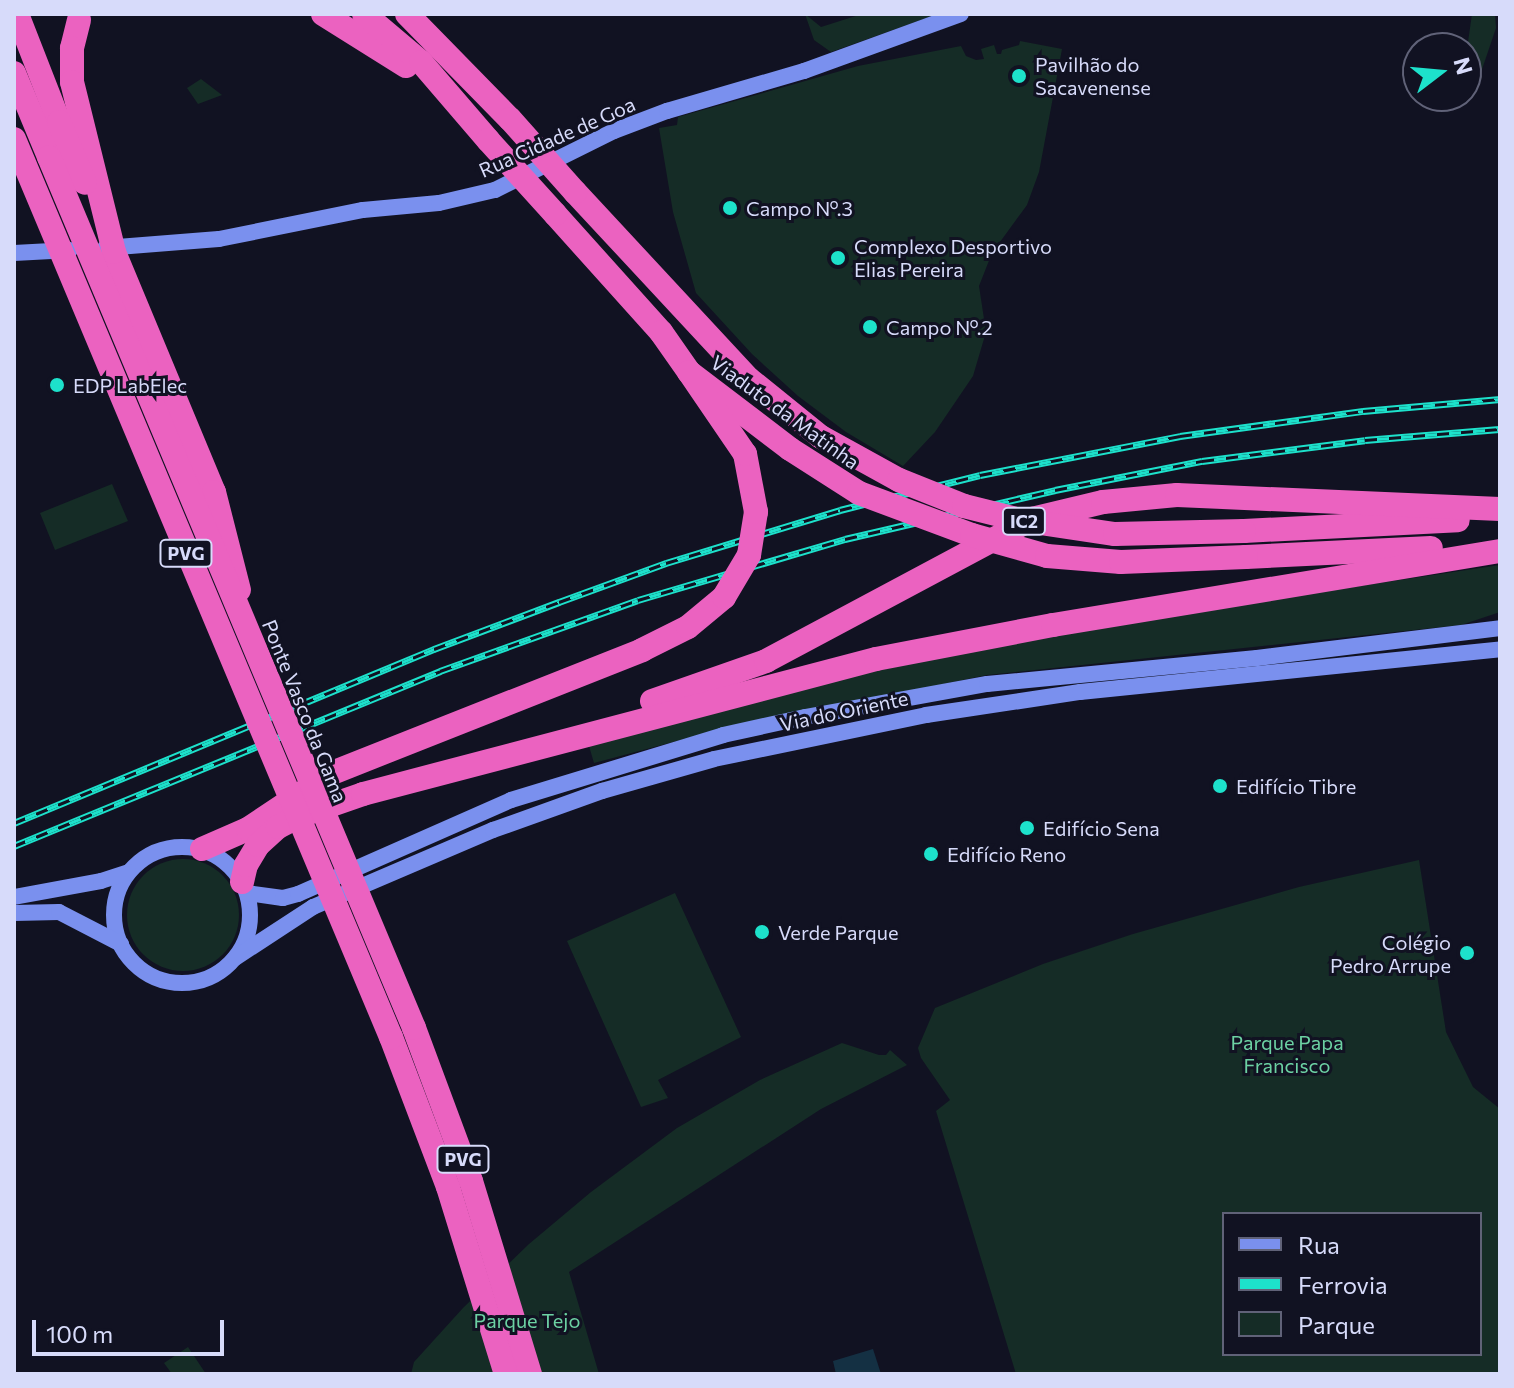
<!DOCTYPE html>
<html>
<head>
<meta charset="utf-8">
<style>
  body { margin:0 }
  #map { position:relative; width:1514px; height:1388px; overflow:hidden; background:#111222; font-family:Commissioner,sans-serif }
  div>[style] { position:absolute }
  .green>* { inset:0; background:#152c26 }
  .round { border-radius:50% }
  .water>* { inset:0; background:#143043 }
  .secondary>* { height:16px; margin:-8px; padding:0 8px; transform-origin:8px; border-radius:8px; background:#7a90ee }
  .secondary>.ring { margin:-8px; padding:0; box-sizing:content-box; background:none; border:16px solid #7a90ee; border-radius:50% }
  .highway>* { height:24px; margin:-12px; padding:0 12px; transform-origin:12px; border-radius:12px; background:#eb62c0 }
  .rail>* { height:7px; margin-top:-3.5px; transform-origin:0; background:repeating-linear-gradient(90deg,#111222 0 12px,#1de1cb 0 24px); box-sizing:border-box; border-block:2px solid #1de1cb }
  .highway-bridge>* { height:24px; margin:-12px; padding:0 12px; transform-origin:12px; border-radius:12px; background:#eb62c0 }
  .dots>* { width:22px; height:22px; translate:-50% -50%; box-sizing:border-box; border:4px solid #111222; border-radius:50% }
  span { translate:-50% -50%; white-space:nowrap; text-align:center; line-height:1.15; -webkit-text-stroke:6px #111222; paint-order:stroke }
  .shield-label span { padding:2px 6px; background:#111222; border:2px solid; border-radius:6px; -webkit-text-stroke-width:0 }
  .shield-label { font-size:18px; color:#d7dbfa; font-weight:700 }
  .poi-label { font-size:20px; color:#d7dbfa }
  .left { translate:0 -50%; text-align:left }
  .right { translate:-100% -50%; text-align:right }
  .street-label { font-size:20px; color:#d7dbfa }
  .park-label { font-size:20px; color:#6cd1a3 }
  .frame { position:absolute; inset:0; border:16px solid #d7dbfa; pointer-events:none }
  .legend { position:absolute; left:1222px; top:1212px; width:260px; height:144px; box-sizing:border-box; background:#111222; border:2px solid #606278; margin:0; padding:10px 14px; list-style:none; font-size:24px; color:#d7dbfa }
  .legend li { display:flex; align-items:center; gap:16px; height:40px }
  .legend b { width:40px; border:2px solid #606278 }
  .north { position:absolute; left:1402px; top:32px; width:80px; height:80px; box-sizing:border-box; background:#111222; border:2px solid #606278; border-radius:50%; rotate:74deg; font-size:22px; font-weight:700; line-height:32px; text-align:center; color:#d7dbfa }
  .north::after { content:''; display:block; margin:auto; width:28px; height:36px; background:#1de1cb; clip-path:polygon(50% 0,100% 100%,50% 72%,0 100%) }
  .scale { position:absolute; left:32px; top:1320px; width:192px; height:36px; box-sizing:border-box; border:4px solid #d7dbfa; border-top:0; padding-left:10px; font-size:24px; line-height:28px; white-space:nowrap; color:#d7dbfa; -webkit-text-stroke:6px #111222; paint-order:stroke }
</style>
</head>
<body>
<div id="map">
  <div class="green">
    <div style="clip-path:polygon(805px 14px,821px 27px,862px 14px,938px 14px,831px 52px,814px 40px)"></div>
    <div style="clip-path:polygon(1472px 14px,1495px 14px,1496px 28px,1475px 90px,1467px 49px)"></div>
    <div style="clip-path:polygon(1020px 41px,1062px 49px,1039px 172px,1027px 205px,992px 253px,979px 286px,986px 332px,973px 376px,935px 432px,903px 466px,846px 432px,798px 396px,752px 354px,696px 293px,673px 212px,659px 128px,677px 125px,678px 117px,858px 66px,961px 46px,966px 56px,976px 60px,984px 59px,981px 49px,994px 45px,997px 54px,1001px 54px,1002px 50px,1019px 45px)"></div>
    <div style="clip-path:polygon(201px 79px,222px 95px,198px 104px,187px 88px)"></div>
    <div style="clip-path:polygon(112px 484px,128px 521px,55px 550px,40px 513px)"></div>
    <div style="clip-path:polygon(1500px 565px,1500px 612px,1461px 625px,987px 675px,707px 733px,594px 763px,589px 746px,831px 681px,1054px 632px)"></div>
    <div class="round" style="left:127px;top:859px;width:112px;height:112px"></div>
    <div style="clip-path:polygon(evenodd,1419px 860px,1446px 1032px,1473px 1087px,1500px 1109px,1500px 1374px,1016px 1374px,936px 1111px,950px 1100px,921px 1058px,918px 1048px,935px 1008px,1043px 964px,1133px 934px,1299px 887px,1419px 860px,1224px 1214px,1480px 1214px,1480px 1354px,1224px 1354px,1224px 1214px)"></div>
    <div style="clip-path:polygon(675px 893px,741px 1037px,658px 1080px,668px 1098px,641px 1107px,567px 941px)"></div>
    <div style="clip-path:polygon(842px 1043px,879px 1055px,886px 1055px,890px 1050px,907px 1065px,821px 1109px,569px 1272px,599px 1374px,411px 1374px,414px 1362px,463px 1308px,529px 1244px,591px 1192px,677px 1128px,760px 1080px)"></div>
    <div style="clip-path:polygon(188px 1347px,206px 1374px,172px 1374px,164px 1363px)"></div>
  </div>
  <div class="water">
    <div style="clip-path:polygon(873px 1349px,881px 1374px,836px 1374px,833px 1361px)"></div>
  </div>
  <div class="secondary">
    <div style="left:105px;top:248px;width:114px;rotate:-4.5deg"></div>
    <div style="left:219px;top:239px;width:147px;rotate:-11.4deg"></div>
    <div style="left:363px;top:210px;width:76px;rotate:-5.3deg"></div>
    <div style="left:439px;top:203px;width:57px;rotate:-13.1deg"></div>
    <div style="left:495px;top:190px;width:133px;rotate:-26.4deg"></div>
    <div style="left:614px;top:131px;width:57px;rotate:-20.7deg"></div>
    <div style="left:667px;top:111px;width:143px;rotate:-16.3deg"></div>
    <div style="left:804px;top:71px;width:167px;rotate:-20deg"></div>
    <div style="left:14px;top:253px;width:56px;rotate:-3.1deg"></div>
    <div class="ring" style="left:114px;top:847px;width:120px;height:120px"></div>
    <div style="left:247px;top:893px;width:36px;rotate:8deg"></div>
    <div style="left:283px;top:898px;width:16px;rotate:-15deg"></div>
    <div style="left:298px;top:894px;width:233px;rotate:-23.8deg"></div>
    <div style="left:511px;top:800px;width:222px;rotate:-17deg"></div>
    <div style="left:723px;top:735px;width:84px;rotate:-12.4deg"></div>
    <div style="left:805px;top:717px;width:185px;rotate:-10.3deg"></div>
    <div style="left:987px;top:684px;width:271px;rotate:-5.5deg"></div>
    <div style="left:1257px;top:658px;width:245px;rotate:-7deg"></div>
    <div style="left:14px;top:897px;width:88px;rotate:-10.4deg"></div>
    <div style="left:101px;top:881px;width:29px;rotate:-18deg"></div>
    <div style="left:14px;top:913px;width:45px;rotate:-1.3deg"></div>
    <div style="left:59px;top:912px;width:70px;rotate:27.3deg"></div>
    <div style="left:235px;top:958px;width:93px;rotate:-33.2deg"></div>
    <div style="left:313px;top:907px;width:196px;rotate:-23.2deg"></div>
    <div style="left:493px;top:830px;width:116px;rotate:-19.7deg"></div>
    <div style="left:602px;top:791px;width:116px;rotate:-15.9deg"></div>
    <div style="left:714px;top:759px;width:217px;rotate:-11.7deg"></div>
    <div style="left:926px;top:715px;width:156px;rotate:-8.5deg"></div>
    <div style="left:1080px;top:692px;width:422px;rotate:-5.8deg"></div>
  </div>
  <div class="highway">
    <div style="left:17px;top:14px;width:116px;rotate:68.7deg"></div>
    <div style="left:323px;top:14px;width:98px;rotate:32.1deg"></div>
    <div style="left:364px;top:14px;width:75px;rotate:40.1deg"></div>
    <div style="left:421px;top:62px;width:103px;rotate:49.3deg"></div>
    <div style="left:407px;top:14px;width:147px;rotate:45.6deg"></div>
    <div style="left:14px;top:73px;width:91px;rotate:67.4deg"></div>
    <div style="left:575px;top:192px;width:255px;rotate:47.1deg"></div>
    <div style="left:749px;top:379px;width:92px;rotate:38.9deg"></div>
    <div style="left:555px;top:214px;width:159px;rotate:48.1deg"></div>
    <div style="left:661px;top:332px;width:49px;rotate:55deg"></div>
    <div style="left:689px;top:372px;width:127px;rotate:37.3deg"></div>
    <div style="left:790px;top:449px;width:82px;rotate:32.5deg"></div>
    <div style="left:114px;top:252px;width:260px;rotate:67.4deg"></div>
    <div style="left:214px;top:492px;width:101px;rotate:75.7deg"></div>
    <div style="left:1244px;top:531px;width:214px;rotate:-2.9deg"></div>
    <div style="left:1246px;top:557px;width:185px;rotate:-2.8deg"></div>
    <div style="left:652px;top:701px;width:121px;rotate:-19.3deg"></div>
    <div style="left:766px;top:661px;width:302px;rotate:-28.1deg"></div>
    <div style="left:1032px;top:519px;width:73px;rotate:-13.5deg"></div>
    <div style="left:1103px;top:502px;width:74px;rotate:-5.4deg"></div>
    <div style="left:1177px;top:495px;width:323px;rotate:2.5deg"></div>
    <div style="left:202px;top:849px;width:50px;rotate:-23.5deg"></div>
    <div style="left:248px;top:829px;width:101px;rotate:-33.7deg"></div>
    <div style="left:332px;top:773px;width:334px;rotate:-21.6deg"></div>
    <div style="left:242px;top:882px;width:17px;rotate:-77deg"></div>
    <div style="left:246px;top:865px;width:23px;rotate:-59deg"></div>
    <div style="left:258px;top:845px;width:27px;rotate:-42deg"></div>
    <div style="left:278px;top:827px;width:25px;rotate:-27deg"></div>
    <div style="left:300px;top:816px;width:67px;rotate:-19.2deg"></div>
    <div style="left:363px;top:794px;width:530px;rotate:-14.74deg"></div>
    <div style="left:876px;top:659px;width:180px;rotate:-10.9deg"></div>
    <div style="left:1053px;top:625px;width:453px;rotate:-9.4deg"></div>
    <div style="left:414px;top:1028px;width:163px;rotate:69.6deg"></div>
    <div style="left:471px;top:1181px;width:202px;rotate:73deg"></div>
    <div style="left:391px;top:1037px;width:160px;rotate:69.2deg"></div>
    <div style="left:448px;top:1187px;width:196px;rotate:72.8deg"></div>
  </div>
  <div class="rail">
    <div style="left:14px;top:823px;width:455px;rotate:-22.5deg"></div>
    <div style="left:434px;top:649px;width:134px;rotate:-20.6deg"></div>
    <div style="left:559px;top:602px;width:114px;rotate:-20deg"></div>
    <div style="left:666px;top:563px;width:182px;rotate:-16.9deg"></div>
    <div style="left:840px;top:510px;width:144px;rotate:-14deg"></div>
    <div style="left:980px;top:475px;width:204px;rotate:-11deg"></div>
    <div style="left:1180px;top:436px;width:185px;rotate:-7.8deg"></div>
    <div style="left:1363px;top:411px;width:138px;rotate:-5deg"></div>
    <div style="left:14px;top:846px;width:461px;rotate:-22.3deg"></div>
    <div style="left:440px;top:671px;width:210px;rotate:-19.7deg"></div>
    <div style="left:638px;top:600px;width:216px;rotate:-16.4deg"></div>
    <div style="left:845px;top:539px;width:216px;rotate:-13.1deg"></div>
    <div style="left:1055px;top:490px;width:150px;rotate:-11.2deg"></div>
    <div style="left:1202px;top:461px;width:164px;rotate:-7.3deg"></div>
    <div style="left:1365px;top:440px;width:135px;rotate:-4.7deg"></div>
  </div>
  <div class="highway-bridge">
    <div style="left:79px;top:20px;width:29px;rotate:104deg"></div>
    <div style="left:72px;top:48px;width:34px;rotate:90deg"></div>
    <div style="left:72px;top:82px;width:175px;rotate:76.1deg"></div>
    <div style="left:510px;top:119px;width:98px;rotate:48.3deg"></div>
    <div style="left:59px;top:122px;width:66px;rotate:66.9deg"></div>
    <div style="left:14px;top:139px;width:974px;rotate:67.23deg"></div>
    <div style="left:488px;top:140px;width:100px;rotate:47.8deg"></div>
    <div style="left:49px;top:157px;width:944px;rotate:67.26deg"></div>
    <div style="left:821px;top:437px;width:89px;rotate:28.9deg"></div>
    <div style="left:899px;top:480px;width:70px;rotate:21.8deg"></div>
    <div style="left:964px;top:506px;width:58px;rotate:14deg"></div>
    <div style="left:1020px;top:520px;width:96px;rotate:8.4deg"></div>
    <div style="left:1115px;top:534px;width:129px;rotate:-1.3deg"></div>
    <div style="left:859px;top:493px;width:121px;rotate:20.4deg"></div>
    <div style="left:972px;top:535px;width:78px;rotate:15.6deg"></div>
    <div style="left:1047px;top:556px;width:74px;rotate:4.6deg"></div>
    <div style="left:1121px;top:562px;width:125px;rotate:-2.3deg"></div>
    <div style="left:642px;top:650px;width:51px;rotate:-26.6deg"></div>
    <div style="left:688px;top:627px;width:47px;rotate:-39.8deg"></div>
    <div style="left:724px;top:597px;width:49px;rotate:-59.2deg"></div>
    <div style="left:749px;top:555px;width:44px;rotate:-80.8deg"></div>
    <div style="left:756px;top:512px;width:59px;rotate:-100.7deg"></div>
    <div style="left:745px;top:454px;width:99px;rotate:-124.3deg"></div>
  </div>
  <div class="dots">
    <div style="left:1019px;top:76px;background:#1de1cb"></div>
    <div style="left:730px;top:208px;background:#1de1cb"></div>
    <div style="left:838px;top:258px;background:#1de1cb"></div>
    <div style="left:870px;top:327px;background:#1de1cb"></div>
    <div style="left:57px;top:385px;background:#1de1cb"></div>
    <div style="left:1220px;top:786px;background:#1de1cb"></div>
    <div style="left:1027px;top:828px;background:#1de1cb"></div>
    <div style="left:931px;top:854px;background:#1de1cb"></div>
    <div style="left:762px;top:932px;background:#1de1cb"></div>
    <div style="left:1467px;top:953px;background:#1de1cb"></div>
  </div>
  <div class="shield-label">
    <span style="left:1024px;top:521px">IC2</span>
    <span style="left:186px;top:553px">PVG</span>
    <span style="left:463px;top:1159px">PVG</span>
  </div>
  <div class="poi-label">
    <span class="left" style="left:1035px;top:76px">Pavilhão do<br>Sacavenense</span>
    <span class="left" style="left:746px;top:208px">Campo Nº.3</span>
    <span class="left" style="left:854px;top:258px">Complexo Desportivo<br>Elias Pereira</span>
    <span class="left" style="left:886px;top:327px">Campo Nº.2</span>
    <span class="left" style="left:73px;top:385px">EDP LabElec</span>
    <span class="left" style="left:1236px;top:786px">Edifício Tibre</span>
    <span class="left" style="left:1043px;top:828px">Edifício Sena</span>
    <span class="left" style="left:947px;top:854px">Edifício Reno</span>
    <span class="left" style="left:778px;top:932px">Verde Parque</span>
    <span class="right" style="left:1451px;top:954px">Colégio<br>Pedro Arrupe</span>
  </div>
  <div class="street-label">
    <span style="left:557px;top:137px;rotate:-24deg">Rua Cidade de Goa</span>
    <span style="left:785px;top:412px;rotate:36deg">Viaduto da Matinha</span>
    <span style="left:305px;top:711px;rotate:68deg">Ponte Vasco da Gama</span>
    <span style="left:844px;top:711px;rotate:-12deg">Via do Oriente</span>
  </div>
  <div class="park-label">
    <span style="left:1287px;top:1054px">Parque Papa<br>Francisco</span>
    <span style="left:527px;top:1320px">Parque Tejo</span>
  </div>
  <div class="frame"></div>
  <ul class="legend">
  <li><b style="height:10px;background:#7a90ee"></b>Rua</li>
  <li><b style="height:10px;background:#1de1cb"></b>Ferrovia</li>
  <li><b style="height:22px;background:#152c26"></b>Parque</li>
  </ul>
  <div class="north">N</div>
  <div class="scale">100 m</div>
</div>
</body>
</html>
